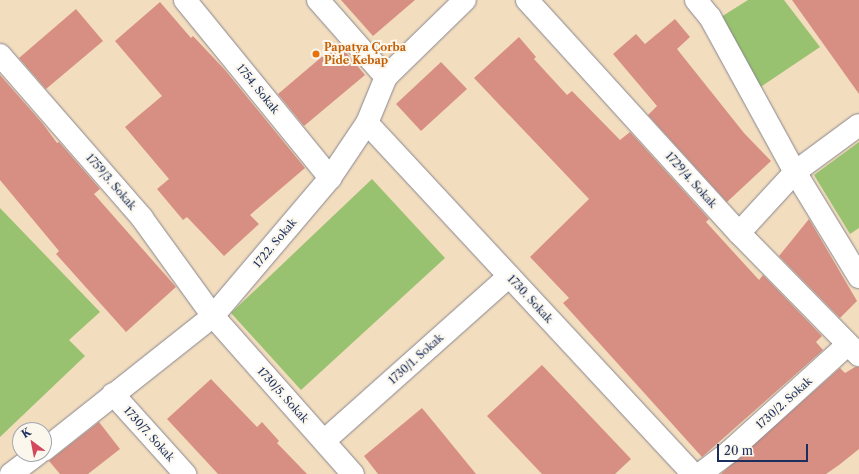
<!DOCTYPE html>
<html>
<head>
<meta charset="utf-8">
<style>
  body { margin:0 }
  #map { position:relative; width:859px; height:474px; overflow:hidden; background:#f3ddbf; font-family:"Libre Caslon Text",serif }
  div>[style] { position:absolute }
  .green>* { inset:0; background:#98c26f }
  .building>* { inset:0; background:#d88f83 }
  .roads { filter:drop-shadow(0 0 1px #87868e) drop-shadow(0 0 1px #87868e) }
  .minor>* { height:22px; margin:-11px; padding:0 11px; transform-origin:11px; border-radius:11px; background:#fff }
  .dots>* { width:11px; height:11px; translate:-50% -50%; box-sizing:border-box; border:2px solid #fbf7ec; border-radius:50% }
  span { translate:-50% -50%; white-space:nowrap; text-align:center; line-height:1.15; -webkit-text-stroke:4px #fbf7ec; paint-order:stroke }
  .food-label { font-size:11px; color:#c56008; font-weight:700 }
  .left { translate:0 -50%; text-align:left }
  .street-label { font-size:11px; color:#1b2f5e }
  .north { position:absolute; left:12px; top:422px; width:40px; height:40px; box-sizing:border-box; background:#fbf7ec; border:1px solid #a1a7b3; border-radius:50%; rotate:328deg; font-size:11px; font-weight:700; line-height:16px; text-align:center; color:#1b2f5e }
  .north::after { content:''; display:block; margin:auto; width:14px; height:18px; background:#d1495b; clip-path:polygon(50% 0,100% 100%,50% 72%,0 100%) }
  .scale { position:absolute; left:717px; top:444px; width:91px; height:18px; box-sizing:border-box; border:2px solid #1b2f5e; border-top:0; padding-left:5px; font-size:12px; line-height:14px; white-space:nowrap; color:#1b2f5e; -webkit-text-stroke:3px #fbf7ec; paint-order:stroke }
</style>
</head>
<body>
<div id="map">
  <div class="green">
    <div style="clip-path:polygon(748px 0,784px 0,820px 47px,759px 88px,721px 17px)"></div>
    <div style="clip-path:polygon(859px 142px,859px 228px,850px 234px,814px 175px)"></div>
    <div style="clip-path:polygon(372px 179px,445px 258px,301px 390px,231px 313px)"></div>
    <div style="clip-path:polygon(0 208px,100px 312px,69px 340px,85px 356px,0 437px)"></div>
  </div>
  <div class="building">
    <div style="clip-path:polygon(341px 0,415px 0,373px 36px)"></div>
    <div style="clip-path:polygon(792px 0,859px 0,859px 94px)"></div>
    <div style="clip-path:polygon(160px 2px,191px 38px,193px 36px,225px 70px,305px 168px,250px 215px,259px 224px,224px 256px,187px 217px,183px 220px,157px 189px,169px 179px,125px 127px,162px 96px,115px 41px)"></div>
    <div style="clip-path:polygon(76px 9px,103px 41px,46px 89px,19px 58px)"></div>
    <div style="clip-path:polygon(675px 19px,690px 37px,677px 49px,744px 133px,771px 161px,727px 202px,648px 115px,657px 106px,613px 54px,636px 34px,645px 44px)"></div>
    <div style="clip-path:polygon(519px 37px,536px 57px,534px 59px,567px 95px,572px 91px,620px 140px,630px 132px,709px 219px,706px 222px,759px 280px,763px 275px,822px 336px,816px 342px,823px 350px,702px 457px,563px 303px,569px 298px,530px 257px,589px 199px,474px 78px)"></div>
    <div style="clip-path:polygon(338px 43px,365px 75px,304px 126px,278px 94px)"></div>
    <div style="clip-path:polygon(441px 62px,467px 89px,421px 131px,396px 104px)"></div>
    <div style="clip-path:polygon(0 75px,43px 124px,57px 143px,59px 142px,100px 189px,94px 194px,176px 287px,126px 332px,56px 254px,59px 251px,0 180px)"></div>
    <div style="clip-path:polygon(809px 219px,857px 301px,840px 318px,779px 256px)"></div>
    <div style="clip-path:polygon(542px 365px,631px 459px,615px 474px,542px 474px,487px 416px)"></div>
    <div style="clip-path:polygon(855px 367px,859px 367px,859px 449px,839px 465px,826px 474px,721px 474px,840px 368px,845px 373px)"></div>
    <div style="clip-path:polygon(211px 379px,257px 427px,262px 422px,279px 441px,277px 443px,307px 474px,218px 474px,167px 419px)"></div>
    <div style="clip-path:polygon(422px 408px,436px 425px,476px 474px,378px 474px,364px 456px)"></div>
    <div style="clip-path:polygon(99px 422px,120px 449px,88px 474px,60px 474px,49px 461px)"></div>
  </div>
  <div class="roads">
    <div class="minor">
      <div style="left:185px;top:0;width:230px;rotate:50.8deg"></div>
      <div style="left:318px;top:0;width:103px;rotate:48.6deg"></div>
      <div style="left:527px;top:0;width:315px;rotate:47.7deg"></div>
      <div style="left:739px;top:233px;width:171px;rotate:45.5deg"></div>
      <div style="left:696px;top:0;width:22px;rotate:51deg"></div>
      <div style="left:710px;top:17px;width:177px;rotate:61.3deg"></div>
      <div style="left:795px;top:172px;width:123px;rotate:58.6deg"></div>
      <div style="left:0;top:55px;width:216px;rotate:48.9deg"></div>
      <div style="left:142px;top:218px;width:121px;rotate:54.1deg"></div>
      <div style="left:213px;top:316px;width:211px;rotate:48.5deg"></div>
      <div style="left:367px;top:123px;width:479px;rotate:47.1deg"></div>
      <div style="left:739px;top:233px;width:83px;rotate:-47.4deg"></div>
      <div style="left:795px;top:172px;width:79px;rotate:-36.3deg"></div>
      <div style="left:113px;top:394px;width:108px;rotate:48deg"></div>
      <div style="left:324px;top:441px;width:248px;rotate:-41.7deg"></div>
      <div style="left:44px;top:450px;width:216px;rotate:-38.4deg"></div>
      <div style="left:213px;top:316px;width:181px;rotate:-49.7deg"></div>
      <div style="left:330px;top:178px;width:66px;rotate:-56.1deg"></div>
      <div style="left:367px;top:123px;width:50px;rotate:-67.6deg"></div>
      <div style="left:386px;top:77px;width:110px;rotate:-44.3deg"></div>
      <div style="left:11px;top:474px;width:34px;rotate:-37deg"></div>
      <div style="left:700px;top:474px;width:35px;rotate:-37deg"></div>
      <div style="left:728px;top:453px;width:161px;rotate:-42.2deg"></div>
    </div>
  </div>
  <div class="dots">
    <div style="left:316px;top:54px;background:#e8710a"></div>
  </div>
  <div class="food-label">
    <span class="left" style="left:324px;top:54px">Papatya Çorba<br>Pide Kebap</span>
  </div>
  <div class="street-label">
    <span style="left:258px;top:89px;rotate:51deg">1754. Sokak</span>
    <span style="left:691px;top:180px;rotate:48deg">1729/4. Sokak</span>
    <span style="left:111px;top:182px;rotate:49deg">1759/3. Sokak</span>
    <span style="left:275px;top:243px;rotate:-50deg">1722. Sokak</span>
    <span style="left:530px;top:299px;rotate:47deg">1730. Sokak</span>
    <span style="left:416px;top:359px;rotate:-42deg">1730/1. Sokak</span>
    <span style="left:283px;top:395px;rotate:48deg">1730/5. Sokak</span>
    <span style="left:784px;top:403px;rotate:-42deg">1730/2. Sokak</span>
    <span style="left:149px;top:434px;rotate:48deg">1730/7. Sokak</span>
  </div>
  <div class="north">K</div>
  <div class="scale">20 m</div>
</div>
</body>
</html>
